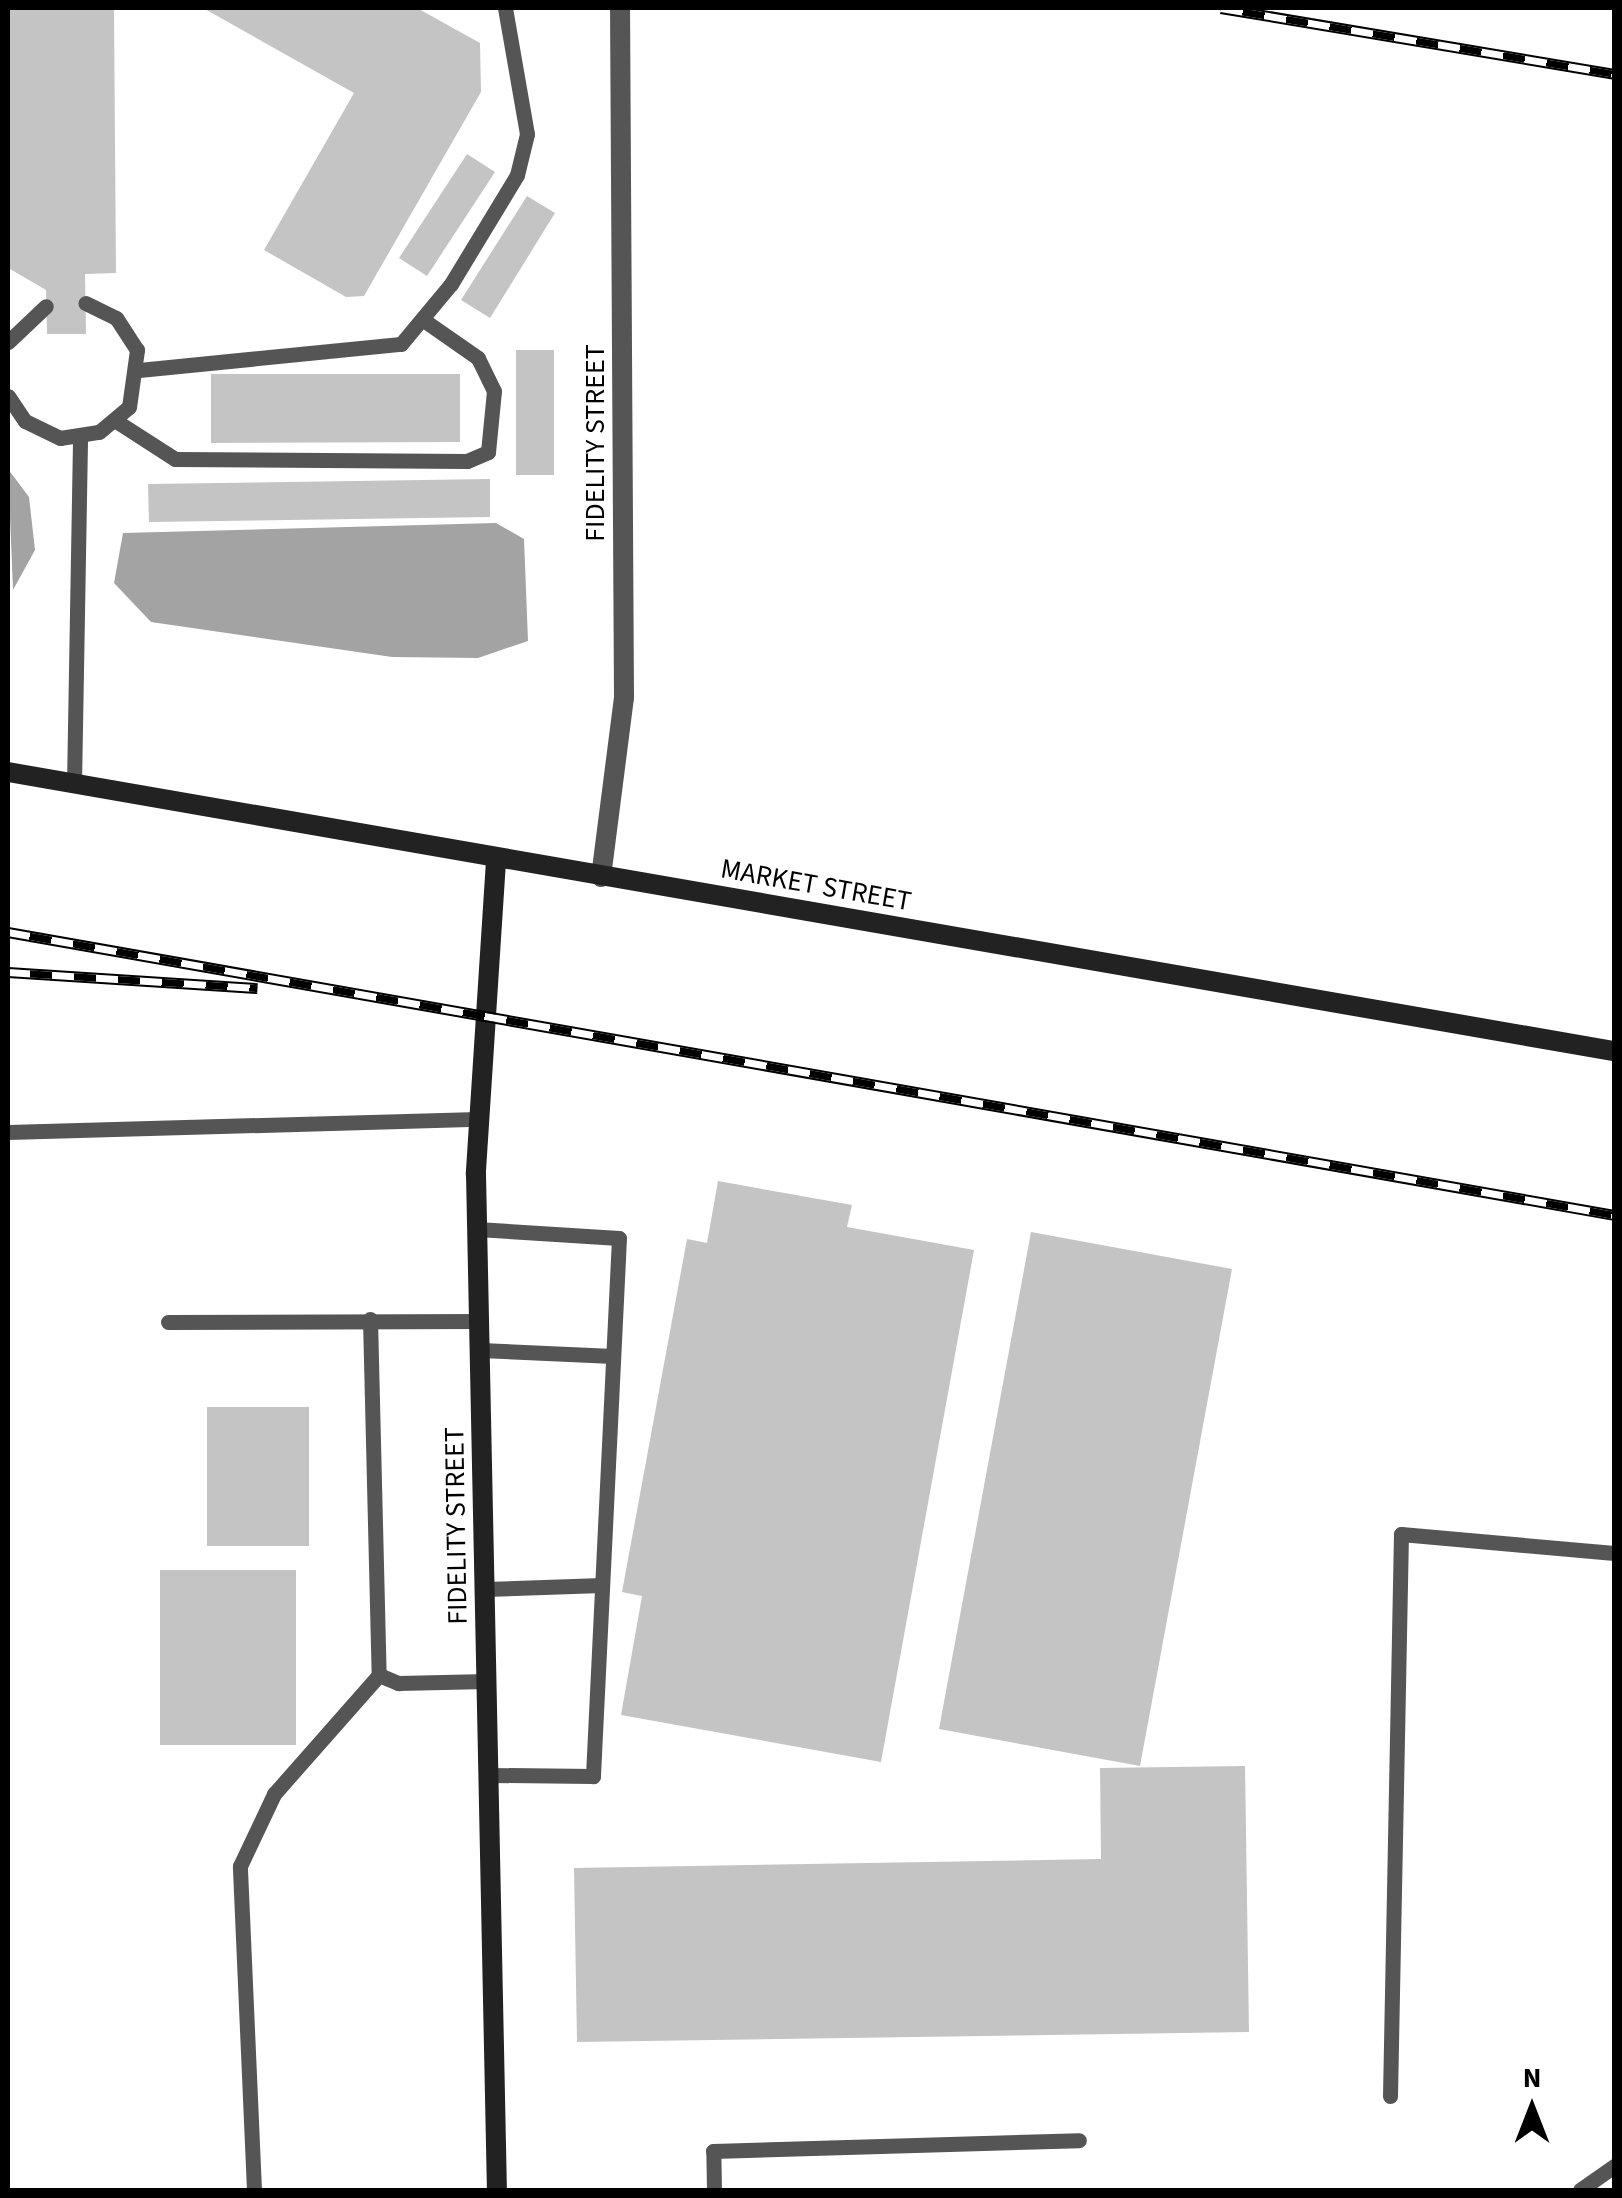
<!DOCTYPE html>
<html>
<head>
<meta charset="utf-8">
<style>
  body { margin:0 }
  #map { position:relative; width:1622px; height:2198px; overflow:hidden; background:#fff; font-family:"Source Sans 3",sans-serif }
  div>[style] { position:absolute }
  .water>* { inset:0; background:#a3a3a3 }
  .building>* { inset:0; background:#c4c4c4 }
  .lane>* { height:15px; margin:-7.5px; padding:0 7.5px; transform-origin:7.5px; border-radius:7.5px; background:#555 }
  .street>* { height:20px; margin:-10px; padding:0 10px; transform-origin:10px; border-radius:10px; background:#555 }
  .secondary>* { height:20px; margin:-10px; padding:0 10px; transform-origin:10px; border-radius:10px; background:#222 }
  .rail>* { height:11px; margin-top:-5.5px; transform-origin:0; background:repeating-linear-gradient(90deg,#fff 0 22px,#000 0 44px); box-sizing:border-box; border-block:2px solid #000 }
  span { translate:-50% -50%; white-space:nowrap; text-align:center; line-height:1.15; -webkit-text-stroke:8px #fff; paint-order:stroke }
  .street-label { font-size:28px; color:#000 }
  .frame { position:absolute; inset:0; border:10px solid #000; pointer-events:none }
  .north { position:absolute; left:1482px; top:2058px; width:100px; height:100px; -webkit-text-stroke:8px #fff; paint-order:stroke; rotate:0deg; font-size:28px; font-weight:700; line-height:40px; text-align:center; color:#000 }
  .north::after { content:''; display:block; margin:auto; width:35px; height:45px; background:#000; clip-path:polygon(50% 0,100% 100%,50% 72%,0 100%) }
</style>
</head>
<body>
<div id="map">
  <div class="water">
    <div style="clip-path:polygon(8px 469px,29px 497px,35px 550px,13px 590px)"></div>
    <div style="clip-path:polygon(496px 523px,524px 539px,528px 641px,478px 658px,392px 657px,151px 622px,114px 583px,123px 533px)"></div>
  </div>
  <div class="building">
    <div style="clip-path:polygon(8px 8px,114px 8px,116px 273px,85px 274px,86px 334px,47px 334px,46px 290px,10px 269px)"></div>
    <div style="clip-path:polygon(203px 8px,417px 8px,480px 43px,481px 92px,364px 296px,346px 297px,264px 250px,354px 93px)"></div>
    <div style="clip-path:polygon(467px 154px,495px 172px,427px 276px,399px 258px)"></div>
    <div style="clip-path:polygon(527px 196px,555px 213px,490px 318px,461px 300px)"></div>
    <div style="clip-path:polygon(516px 350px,554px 350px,554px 475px,516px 475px)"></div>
    <div style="clip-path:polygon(211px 374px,460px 374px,460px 442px,211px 443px)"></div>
    <div style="clip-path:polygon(490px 479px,490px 517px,149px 522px,148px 484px)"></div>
    <div style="clip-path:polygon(718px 1181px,852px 1205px,847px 1227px,974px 1250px,881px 1762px,621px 1715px,642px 1596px,622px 1592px,687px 1239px,707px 1243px)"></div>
    <div style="clip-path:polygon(1031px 1232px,1232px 1269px,1140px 1766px,939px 1729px)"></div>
    <div style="clip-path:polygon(207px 1407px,309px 1407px,309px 1546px,207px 1546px)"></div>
    <div style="clip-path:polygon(160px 1570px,296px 1570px,296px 1745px,160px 1745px)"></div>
    <div style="clip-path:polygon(1245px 1766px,1249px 2032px,577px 2042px,574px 1868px,1101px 1859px,1100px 1768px)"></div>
  </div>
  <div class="lane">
    <div style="left:8px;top:342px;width:52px;rotate:-43.5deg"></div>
    <div style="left:139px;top:370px;width:263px;rotate:-5.7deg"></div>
    <div style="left:401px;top:344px;width:78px;rotate:-50.2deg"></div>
    <div style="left:451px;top:284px;width:127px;rotate:-58.8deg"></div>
    <div style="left:517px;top:175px;width:42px;rotate:-76.3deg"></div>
    <div style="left:527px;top:134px;width:128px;rotate:-99.9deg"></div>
    <div style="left:8px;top:396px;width:30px;rotate:56deg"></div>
    <div style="left:25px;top:421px;width:39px;rotate:26deg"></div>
    <div style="left:60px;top:438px;width:39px;rotate:-9deg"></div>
    <div style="left:99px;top:432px;width:39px;rotate:-40deg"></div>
    <div style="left:129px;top:407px;width:58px;rotate:-82deg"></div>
    <div style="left:137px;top:350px;width:38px;rotate:-123deg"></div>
    <div style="left:116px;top:318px;width:34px;rotate:-154deg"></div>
    <div style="left:116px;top:421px;width:70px;rotate:32.8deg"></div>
    <div style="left:175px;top:459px;width:292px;rotate:0.4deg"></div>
    <div style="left:467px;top:461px;width:23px;rotate:-23deg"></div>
    <div style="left:488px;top:452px;width:61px;rotate:-84.4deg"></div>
    <div style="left:494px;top:391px;width:37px;rotate:-116deg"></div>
    <div style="left:478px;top:358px;width:68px;rotate:-145.1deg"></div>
    <div style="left:74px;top:785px;width:347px;rotate:-89deg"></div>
    <div style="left:8px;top:1132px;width:470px;rotate:-1.6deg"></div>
    <div style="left:477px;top:1229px;width:142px;rotate:3.6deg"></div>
    <div style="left:619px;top:1238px;width:539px;rotate:92.77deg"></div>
    <div style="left:593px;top:1776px;width:104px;rotate:-179.4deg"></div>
    <div style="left:370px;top:1319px;width:356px;rotate:88.6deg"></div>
    <div style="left:379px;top:1675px;width:21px;rotate:23deg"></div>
    <div style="left:398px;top:1683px;width:89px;rotate:-1.3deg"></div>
    <div style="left:168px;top:1322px;width:312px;rotate:-0.2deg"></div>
    <div style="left:480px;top:1350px;width:133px;rotate:2.6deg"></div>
    <div style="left:485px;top:1589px;width:117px;rotate:-2deg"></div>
    <div style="left:1390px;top:2096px;width:562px;rotate:-88.88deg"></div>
    <div style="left:1401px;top:1534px;width:214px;rotate:5.1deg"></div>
    <div style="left:254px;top:2190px;width:324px;rotate:-92.5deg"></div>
    <div style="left:240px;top:1866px;width:80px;rotate:-64.7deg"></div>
    <div style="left:274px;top:1794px;width:159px;rotate:-48.6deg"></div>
    <div style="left:714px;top:2190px;width:39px;rotate:-91deg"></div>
    <div style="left:713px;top:2151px;width:366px;rotate:-1.7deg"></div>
    <div style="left:1580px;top:2190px;width:42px;rotate:-35.2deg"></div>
  </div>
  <div class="street">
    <div style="left:601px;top:877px;width:180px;rotate:-82.7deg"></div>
    <div style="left:624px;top:698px;width:690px;rotate:-90.33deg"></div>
  </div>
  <div class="secondary">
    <div style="left:8px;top:772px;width:1630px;rotate:9.86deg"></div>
    <div style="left:496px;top:861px;width:314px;rotate:93.7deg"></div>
    <div style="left:476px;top:1174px;width:1016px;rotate:88.82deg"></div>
  </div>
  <div class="rail">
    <div style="left:1221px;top:8px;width:399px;rotate:9.5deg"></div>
    <div style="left:8px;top:932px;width:1631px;rotate:9.99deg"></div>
    <div style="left:8px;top:972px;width:250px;rotate:3.7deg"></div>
  </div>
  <div class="street-label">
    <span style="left:595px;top:443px;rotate:-90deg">FIDELITY STREET</span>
    <span style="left:816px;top:885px;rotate:10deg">MARKET STREET</span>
    <span style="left:456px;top:1526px;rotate:-91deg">FIDELITY STREET</span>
  </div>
  <div class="frame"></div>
  <div class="north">N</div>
</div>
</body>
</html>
